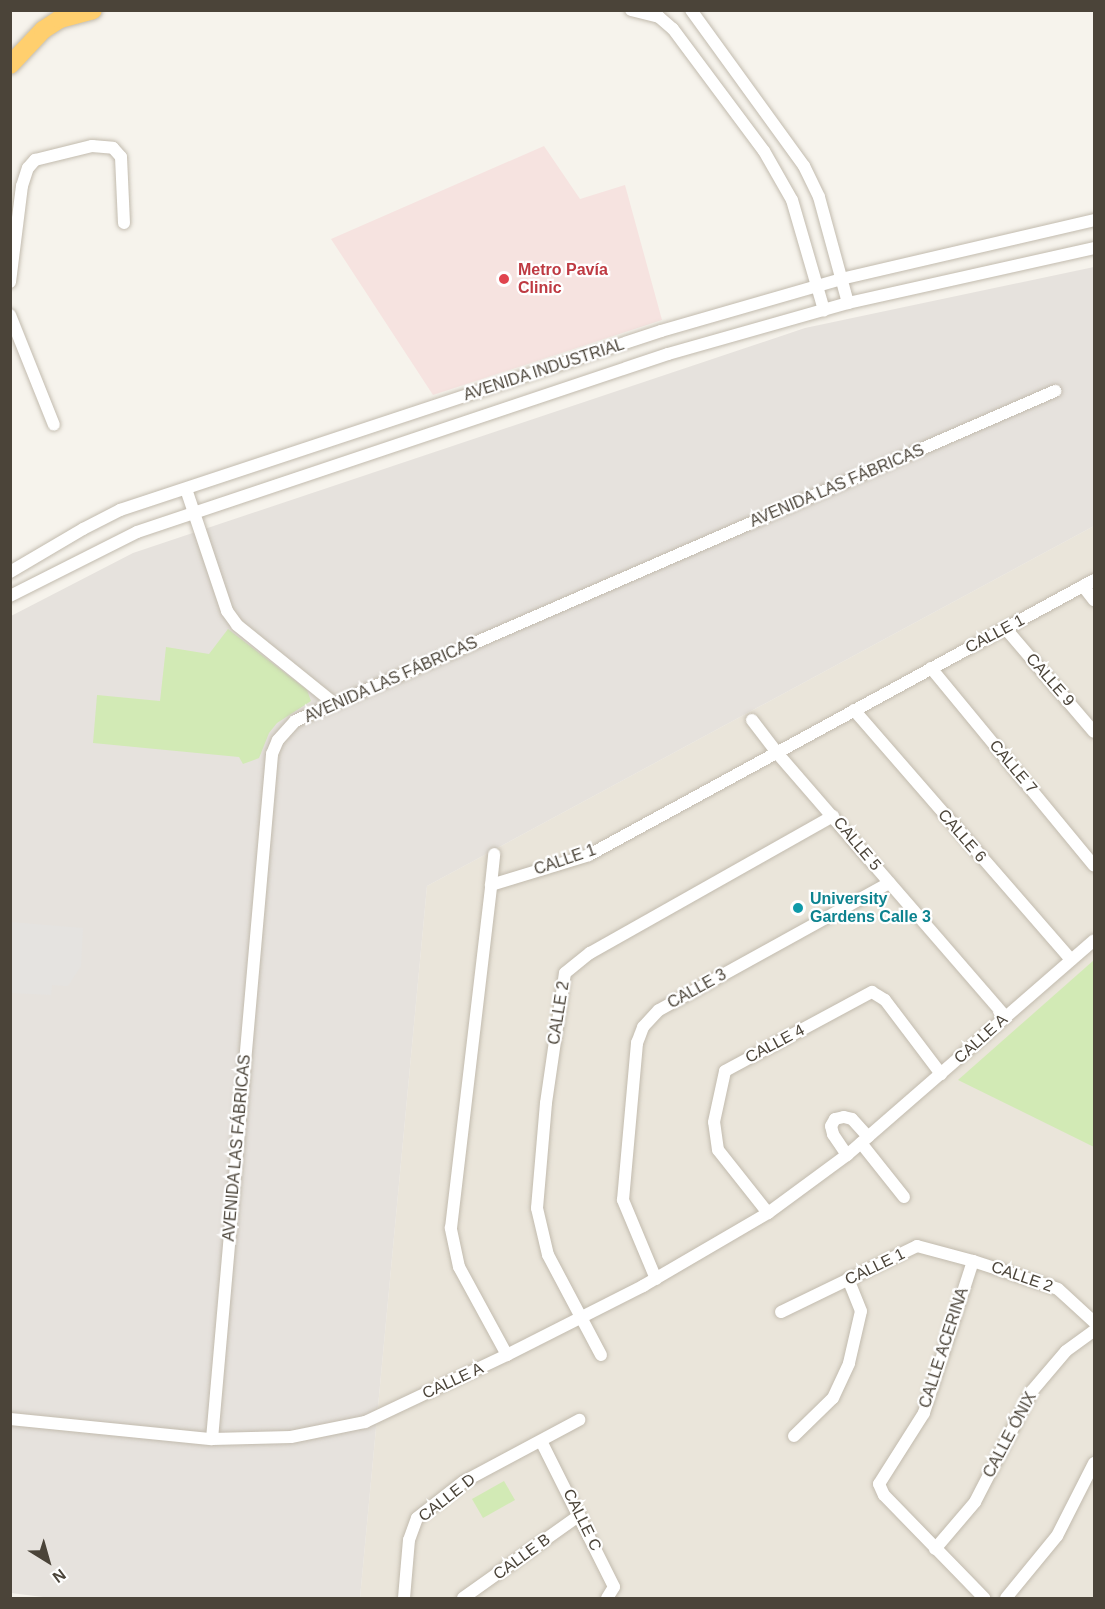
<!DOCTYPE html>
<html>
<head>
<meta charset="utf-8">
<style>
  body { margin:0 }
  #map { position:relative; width:1105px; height:1609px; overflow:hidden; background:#f6f3ec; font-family:Arial,sans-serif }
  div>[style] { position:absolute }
  .residential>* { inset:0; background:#eae5da }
  .industrial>* { inset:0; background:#e6e2dd }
  .medical>* { inset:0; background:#f6e3e0 }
  .green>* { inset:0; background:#d2eab5 }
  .parking>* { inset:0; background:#e5e3e0 }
  .roads { filter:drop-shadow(0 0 2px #c2bbae) drop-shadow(0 0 2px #c2bbae) }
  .minor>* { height:12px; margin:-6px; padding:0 6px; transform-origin:6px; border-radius:6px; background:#fff }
  .highway>* { height:18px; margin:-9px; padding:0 9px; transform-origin:9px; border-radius:9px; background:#ffcf6e }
  .dots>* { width:16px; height:16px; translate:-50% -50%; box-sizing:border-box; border:3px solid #fff; border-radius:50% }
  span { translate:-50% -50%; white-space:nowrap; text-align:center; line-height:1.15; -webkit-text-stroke:4.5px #fff; paint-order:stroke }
  .health-label { font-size:16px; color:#be3a42; font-weight:700 }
  .left { translate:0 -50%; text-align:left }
  .street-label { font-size:16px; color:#4b4439 }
  .culture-label { font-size:16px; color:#0d838f; font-weight:700 }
  .frame { position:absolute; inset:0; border:12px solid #4b4439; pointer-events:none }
  .north { position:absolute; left:18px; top:1531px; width:60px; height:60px; -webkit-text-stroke:4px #fff; paint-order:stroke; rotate:143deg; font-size:16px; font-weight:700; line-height:24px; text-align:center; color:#4b4439 }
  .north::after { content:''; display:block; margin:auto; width:21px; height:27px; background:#4b4439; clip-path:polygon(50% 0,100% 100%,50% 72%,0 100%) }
</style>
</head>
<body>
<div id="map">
  <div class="residential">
    <div style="clip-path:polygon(1094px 526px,1094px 1598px,360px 1598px,427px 886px)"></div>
  </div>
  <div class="industrial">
    <div style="clip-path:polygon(1094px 267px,1094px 526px,427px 886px,360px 1598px,51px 1598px,11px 1593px,11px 616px,133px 553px,805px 328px)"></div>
  </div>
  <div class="medical">
    <div style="clip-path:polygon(544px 146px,580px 199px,625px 185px,662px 320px,433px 395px,331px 239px)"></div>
  </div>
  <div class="green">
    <div style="clip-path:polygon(228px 629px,307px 690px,311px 701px,277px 723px,269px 733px,259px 758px,243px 764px,239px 757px,93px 743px,97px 695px,160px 701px,166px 647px,209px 654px)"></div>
    <div style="clip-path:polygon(1094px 960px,1094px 1147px,958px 1080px)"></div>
    <div style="clip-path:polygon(504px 1481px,515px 1500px,483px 1518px,472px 1499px)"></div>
  </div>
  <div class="parking">
    <div style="clip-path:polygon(10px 922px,83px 928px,81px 966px,68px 986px,52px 985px,51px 995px,11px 993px)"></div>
  </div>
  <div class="roads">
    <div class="minor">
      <div style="left:631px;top:10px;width:29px;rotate:14deg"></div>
      <div style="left:659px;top:17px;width:18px;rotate:41deg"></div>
      <div style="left:673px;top:29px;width:152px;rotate:53.3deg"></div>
      <div style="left:764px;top:151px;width:56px;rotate:60.3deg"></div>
      <div style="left:792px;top:200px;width:115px;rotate:73.8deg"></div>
      <div style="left:691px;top:10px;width:193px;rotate:54.1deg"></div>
      <div style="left:804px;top:166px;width:34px;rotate:64deg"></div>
      <div style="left:819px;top:197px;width:110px;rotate:74.7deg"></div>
      <div style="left:10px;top:282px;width:97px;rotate:-82.9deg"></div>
      <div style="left:22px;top:186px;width:19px;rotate:-72deg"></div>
      <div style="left:28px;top:168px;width:11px;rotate:-49deg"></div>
      <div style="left:35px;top:160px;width:59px;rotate:-13.8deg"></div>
      <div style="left:92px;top:146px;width:21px;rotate:5deg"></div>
      <div style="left:113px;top:148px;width:12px;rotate:48deg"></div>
      <div style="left:121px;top:157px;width:66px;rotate:87.4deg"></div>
      <div style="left:10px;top:315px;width:118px;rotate:68.2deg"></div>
      <div style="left:186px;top:489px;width:129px;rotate:71.4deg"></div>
      <div style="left:227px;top:611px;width:17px;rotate:54deg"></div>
      <div style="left:237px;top:625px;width:126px;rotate:38.9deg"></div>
      <div style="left:10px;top:572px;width:85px;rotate:-30.5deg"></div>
      <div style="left:83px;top:529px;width:42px;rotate:-27.2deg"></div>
      <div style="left:120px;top:510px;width:570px;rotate:-18.31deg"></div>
      <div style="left:661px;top:331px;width:187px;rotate:-16.1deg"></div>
      <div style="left:841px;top:279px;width:260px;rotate:-13.1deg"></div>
      <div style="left:1083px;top:586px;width:18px;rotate:52deg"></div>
      <div style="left:10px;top:596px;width:142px;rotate:-26.7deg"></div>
      <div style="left:137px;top:532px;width:560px;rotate:-18.53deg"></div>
      <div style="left:668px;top:354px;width:187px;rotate:-15.8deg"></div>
      <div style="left:848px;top:303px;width:252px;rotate:-12.6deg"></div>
      <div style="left:1006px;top:629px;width:135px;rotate:49.5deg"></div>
      <div style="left:931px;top:668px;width:256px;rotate:50.5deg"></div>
      <div style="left:854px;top:710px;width:331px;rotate:49deg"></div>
      <div style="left:752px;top:720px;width:43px;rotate:52.6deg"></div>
      <div style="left:778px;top:754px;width:348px;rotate:49.1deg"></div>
      <div style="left:491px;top:885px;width:31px;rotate:-84deg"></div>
      <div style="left:861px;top:1143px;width:69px;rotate:51.5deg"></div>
      <div style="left:847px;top:1155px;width:25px;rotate:-124deg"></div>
      <div style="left:833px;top:1134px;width:8px;rotate:-104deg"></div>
      <div style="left:831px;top:1126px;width:8px;rotate:-60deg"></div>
      <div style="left:835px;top:1119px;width:9px;rotate:-13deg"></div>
      <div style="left:844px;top:1117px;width:8px;rotate:14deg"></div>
      <div style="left:852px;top:1119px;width:24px;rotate:48deg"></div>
      <div style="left:768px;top:1213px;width:80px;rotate:-128.4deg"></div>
      <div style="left:718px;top:1150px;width:28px;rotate:-98deg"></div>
      <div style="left:714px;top:1122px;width:52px;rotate:-77.8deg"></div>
      <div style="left:725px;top:1071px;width:167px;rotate:-28.3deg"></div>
      <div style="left:872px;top:992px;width:15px;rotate:32deg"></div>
      <div style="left:885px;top:1000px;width:93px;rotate:52.9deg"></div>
      <div style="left:973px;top:1261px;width:160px;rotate:107.9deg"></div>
      <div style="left:924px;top:1413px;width:84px;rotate:122.4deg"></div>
      <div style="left:879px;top:1484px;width:12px;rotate:66deg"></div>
      <div style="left:884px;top:1495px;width:144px;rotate:45.8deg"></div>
      <div style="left:656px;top:1279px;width:86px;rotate:-112.7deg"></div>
      <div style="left:623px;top:1200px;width:158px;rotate:-84.9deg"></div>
      <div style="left:637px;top:1043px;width:17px;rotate:-69deg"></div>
      <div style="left:643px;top:1027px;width:23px;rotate:-47deg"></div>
      <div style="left:659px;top:1010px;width:263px;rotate:-28.9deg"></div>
      <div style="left:781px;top:1312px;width:151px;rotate:-25.9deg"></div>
      <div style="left:917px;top:1246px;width:58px;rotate:15deg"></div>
      <div style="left:973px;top:1261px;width:89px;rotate:18.2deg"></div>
      <div style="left:1058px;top:1289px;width:49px;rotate:42.5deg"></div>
      <div style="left:507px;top:1355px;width:100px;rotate:-118.6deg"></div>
      <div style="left:459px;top:1267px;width:40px;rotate:-102deg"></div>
      <div style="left:451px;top:1228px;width:345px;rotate:-83.3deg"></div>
      <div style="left:491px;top:885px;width:102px;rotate:-17deg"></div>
      <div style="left:589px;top:855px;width:575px;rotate:-28.57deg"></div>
      <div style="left:601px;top:1355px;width:113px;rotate:-117.9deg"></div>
      <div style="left:548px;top:1255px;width:48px;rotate:-103.2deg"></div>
      <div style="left:537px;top:1208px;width:105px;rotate:-85.1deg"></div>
      <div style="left:546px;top:1103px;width:131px;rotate:-81.7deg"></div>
      <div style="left:565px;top:973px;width:32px;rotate:-39deg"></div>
      <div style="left:590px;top:953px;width:279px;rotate:-29.4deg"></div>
      <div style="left:10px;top:1419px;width:203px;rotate:5.7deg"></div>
      <div style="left:212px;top:1439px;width:79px;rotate:-1.5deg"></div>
      <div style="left:291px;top:1437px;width:76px;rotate:-11.5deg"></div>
      <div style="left:365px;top:1422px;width:157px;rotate:-25.3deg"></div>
      <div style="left:507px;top:1355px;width:153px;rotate:-26.9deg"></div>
      <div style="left:643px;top:1286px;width:145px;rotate:-30.3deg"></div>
      <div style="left:768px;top:1213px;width:98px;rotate:-36.3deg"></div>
      <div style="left:847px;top:1155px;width:327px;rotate:-41deg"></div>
      <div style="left:794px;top:1436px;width:54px;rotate:-44.3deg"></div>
      <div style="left:833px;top:1398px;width:38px;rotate:-65deg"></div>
      <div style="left:849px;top:1363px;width:53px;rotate:-77deg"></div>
      <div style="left:861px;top:1311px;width:35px;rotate:-112deg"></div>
      <div style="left:212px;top:1439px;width:688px;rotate:-84.99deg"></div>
      <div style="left:272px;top:754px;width:15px;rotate:-67deg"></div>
      <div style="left:278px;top:740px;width:25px;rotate:-48deg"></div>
      <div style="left:295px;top:721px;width:829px;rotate:-23.47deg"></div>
      <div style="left:541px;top:1441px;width:163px;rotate:63.4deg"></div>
      <div style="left:614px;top:1587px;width:13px;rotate:122deg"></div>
      <div style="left:935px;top:1549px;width:62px;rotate:-49.6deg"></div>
      <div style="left:975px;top:1502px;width:125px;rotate:-62.8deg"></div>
      <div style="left:1032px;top:1391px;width:52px;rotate:-49.6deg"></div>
      <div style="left:1066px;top:1351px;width:34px;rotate:-36deg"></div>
      <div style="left:404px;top:1598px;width:58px;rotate:-85.1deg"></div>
      <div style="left:409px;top:1540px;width:23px;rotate:-70deg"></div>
      <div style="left:417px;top:1518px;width:58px;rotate:-38deg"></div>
      <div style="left:463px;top:1482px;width:132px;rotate:-28.1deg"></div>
      <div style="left:463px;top:1598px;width:143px;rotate:-35.4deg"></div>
      <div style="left:1006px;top:1598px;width:80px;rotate:-50.6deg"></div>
      <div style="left:1057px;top:1536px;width:82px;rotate:-63.1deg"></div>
    </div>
    <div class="highway">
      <div style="left:10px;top:65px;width:48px;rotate:-46.7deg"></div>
      <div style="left:43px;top:30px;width:20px;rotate:-33deg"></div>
      <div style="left:60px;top:19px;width:34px;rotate:-15deg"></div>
    </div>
  </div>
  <div class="dots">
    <div style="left:504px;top:279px;background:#e0444e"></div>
    <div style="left:798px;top:908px;background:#0f9aa8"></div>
  </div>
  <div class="health-label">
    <span class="left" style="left:518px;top:279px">Metro Pavía<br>Clinic</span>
  </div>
  <div class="street-label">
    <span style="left:544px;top:370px;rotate:-18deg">AVENIDA INDUSTRIAL</span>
    <span style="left:837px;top:486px;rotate:-23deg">AVENIDA LAS FÁBRICAS</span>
    <span style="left:995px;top:634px;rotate:-28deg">CALLE 1</span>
    <span style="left:391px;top:680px;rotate:-24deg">AVENIDA LAS FÁBRICAS</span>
    <span style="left:1050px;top:680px;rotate:49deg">CALLE 9</span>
    <span style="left:1013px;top:767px;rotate:50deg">CALLE 7</span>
    <span style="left:962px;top:836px;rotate:49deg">CALLE 6</span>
    <span style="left:857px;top:844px;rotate:50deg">CALLE 5</span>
    <span style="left:565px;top:860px;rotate:-19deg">CALLE 1</span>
    <span style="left:697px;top:989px;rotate:-29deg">CALLE 3</span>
    <span style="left:559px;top:1013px;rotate:-81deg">CALLE 2</span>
    <span style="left:981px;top:1039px;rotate:-42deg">CALLE A</span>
    <span style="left:775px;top:1044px;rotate:-28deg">CALLE 4</span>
    <span style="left:237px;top:1148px;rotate:-85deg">AVENIDA LAS FÁBRICAS</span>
    <span style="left:875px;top:1267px;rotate:-26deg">CALLE 1</span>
    <span style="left:1022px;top:1277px;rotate:19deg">CALLE 2</span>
    <span style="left:944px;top:1348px;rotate:-72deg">CALLE ACERINA</span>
    <span style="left:453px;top:1381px;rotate:-25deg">CALLE A</span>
    <span style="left:1010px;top:1435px;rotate:-62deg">CALLE ÓNIX</span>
    <span style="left:447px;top:1498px;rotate:-38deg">CALLE D</span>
    <span style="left:582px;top:1520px;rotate:64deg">CALLE C</span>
    <span style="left:522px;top:1557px;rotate:-36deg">CALLE B</span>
  </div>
  <div class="culture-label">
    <span class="left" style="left:810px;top:908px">University<br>Gardens Calle 3</span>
  </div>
  <div class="frame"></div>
  <div class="north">N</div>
</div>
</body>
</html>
